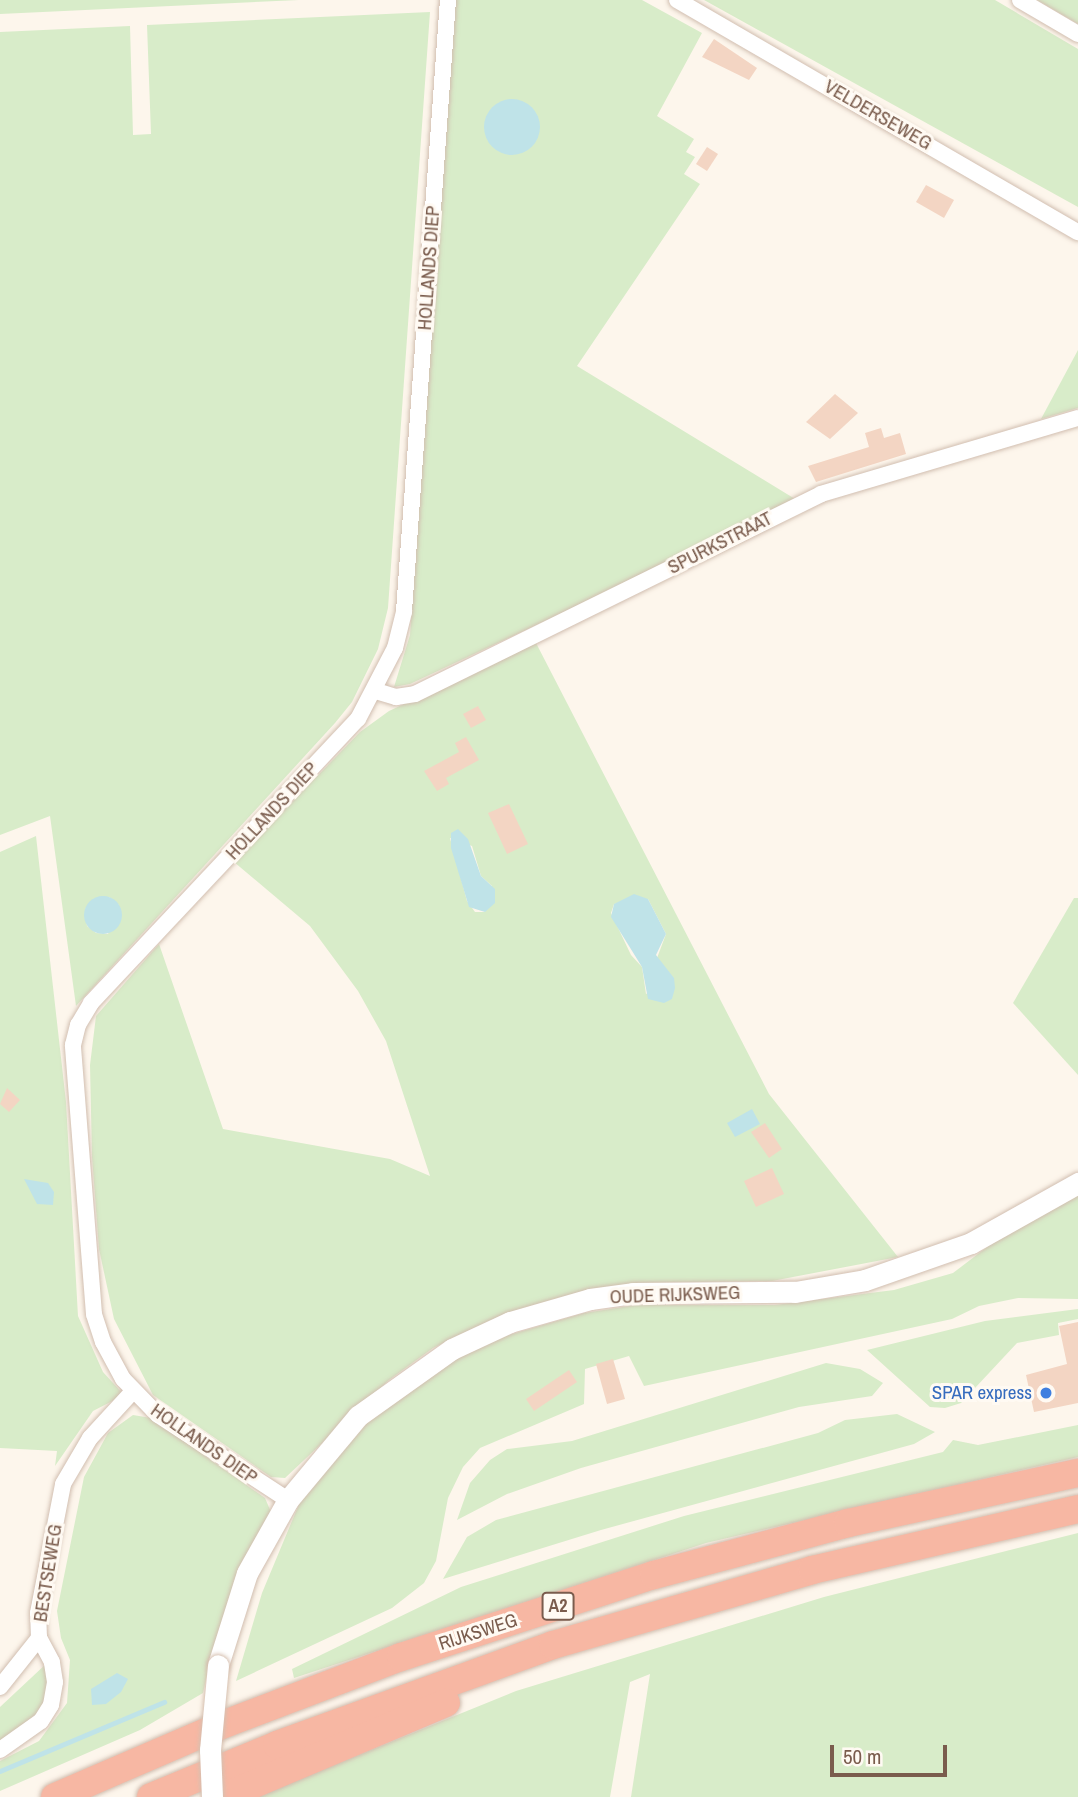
<!DOCTYPE html>
<html>
<head>
<meta charset="utf-8">
<style>
  body { margin:0 }
  #map { position:relative; width:1078px; height:1797px; overflow:hidden; background:#fdf6ec; font-family:"Archivo Narrow",sans-serif }
  div>[style] { position:absolute }
  .green>* { inset:0; background:#d8ecc9 }
  .water>* { inset:0; background:#bfe3e8 }
  .round { border-radius:50% }
  .stream>* { height:4.5px; margin:-2.25px; padding:0 2.25px; transform-origin:2.25px; border-radius:2.25px; background:#bfe3e8 }
  .building>* { inset:0; background:#f3d5c3 }
  .roads { filter:drop-shadow(0 0 2px #d1beb0) drop-shadow(0 0 2px #d1beb0) }
  .street>* { height:16px; margin:-8px; padding:0 8px; transform-origin:8px; border-radius:8px; background:#fff }
  .secondary>* { height:21px; margin:-10.5px; padding:0 10.5px; transform-origin:10.5px; border-radius:10.5px; background:#fff }
  .highway>* { height:28px; margin:-14px; padding:0 14px; transform-origin:14px; border-radius:14px; background:#f7b7a3 }
  .bridges { filter:drop-shadow(0 0 2px #d6c0b0) drop-shadow(0 0 2px #d6c0b0) }
  .secondary-bridge>* { height:21px; margin:-10.5px; padding:0 10.5px; transform-origin:10.5px; border-radius:10.5px; background:#fff }
  .dots>* { width:19px; height:19px; translate:-50% -50%; box-sizing:border-box; border:4px solid #fffaf3; border-radius:50% }
  span { translate:-50% -50%; white-space:nowrap; text-align:center; line-height:1.15; -webkit-text-stroke:6px #fffaf3; paint-order:stroke }
  .shield-label span { padding:2px 5px; background:#fffaf3; border:2px solid; border-radius:5px; -webkit-text-stroke-width:0 }
  .shield-label { font-size:18px; color:#7a5c4d; font-weight:700 }
  .street-label { font-size:19px; color:#7a5c4d }
  .shop-label { font-size:19px; color:#366cbe }
  .right { translate:-100% -50%; text-align:right }
  .scale { position:absolute; left:830px; top:1745px; width:117px; height:32px; box-sizing:border-box; border:4px solid #7a5c4d; border-top:0; padding-left:9px; font-size:21px; line-height:24px; white-space:nowrap; color:#7a5c4d; -webkit-text-stroke:5px #fffaf3; paint-order:stroke }
</style>
</head>
<body>
<div id="map">
  <div class="green">
    <div style="clip-path:polygon(0 0,299px 0,0 14px)"></div>
    <div style="clip-path:polygon(454px 0,642px 0,702px 33px,657px 116px,694px 139px,686px 152px,695px 157px,684px 174px,700px 184px,577px 366px,800px 502px,410px 684px,394px 687px,410px 635px)"></div>
    <div style="clip-path:polygon(704px 0,995px 0,1078px 49px,1078px 207px)"></div>
    <div style="clip-path:polygon(1037px 0,1078px 0,1078px 24px)"></div>
    <div style="clip-path:polygon(evenodd,430px 12px,388px 608px,378px 649px,352px 702px,335px 723px,76px 1006px,50px 816px,0 835px,0 32px,130px 26px,133px 135px,151px 134px,147px 25px,430px 12px,109px 897px,119px 905px,108px 934px,96px 933px,87px 926px,85px 909px,109px 897px)"></div>
    <div style="clip-path:polygon(1078px 350px,1078px 408px,1041px 419px)"></div>
    <div style="clip-path:polygon(evenodd,536px 643px,769px 1094px,898px 1257px,772px 1281px,635px 1283px,476px 1327px,433px 1348px,389px 1380px,285px 1478px,271px 1477px,153px 1395px,114px 1319px,99px 1249px,92px 1157px,90px 1065px,96px 1016px,159px 944px,223px 1129px,390px 1159px,430px 1176px,386px 1041px,358px 991px,310px 926px,234px 862px,360px 732px,389px 711px,536px 643px,450px 838px,472px 846px,481px 876px,492px 886px,485px 912px,475px 912px,467px 901px,450px 838px,536px 643px,648px 899px,666px 934px,657px 958px,673px 978px,646px 994px,642px 967px,631px 955px,611px 913px,614px 904px,648px 899px)"></div>
    <div style="clip-path:polygon(36px 836px,66px 1102px,78px 1316px,103px 1372px,124px 1395px,93px 1411px,55px 1466px,57px 1451px,0 1448px,0 852px)"></div>
    <div style="clip-path:polygon(1074px 898px,1078px 898px,1078px 1075px,1013px 1003px)"></div>
    <div style="clip-path:polygon(1078px 1192px,1078px 1299px,1018px 1298px,979px 1306px,952px 1319px,644px 1386px,629px 1356px,585px 1369px,584px 1404px,480px 1448px,463px 1467px,448px 1498px,436px 1561px,424px 1583px,392px 1608px,236px 1681px,262px 1593px,302px 1497px,368px 1422px,444px 1366px,495px 1339px,584px 1313px,636px 1305px,775px 1305px,894px 1290px,953px 1273px,999px 1238px)"></div>
    <div style="clip-path:polygon(1078px 1309px,1078px 1319px,1058px 1323px,1059px 1335px,1017px 1343px,961px 1403px,945px 1408px,930px 1407px,867px 1350px,985px 1321px)"></div>
    <div style="clip-path:polygon(826px 1363px,860px 1369px,883px 1383px,872px 1396px,799px 1407px,581px 1468px,507px 1494px,457px 1520px,470px 1483px,490px 1460px,507px 1449px,572px 1441px)"></div>
    <div style="clip-path:polygon(897px 1414px,935px 1432px,914px 1444px,601px 1530px,443px 1579px,467px 1537px,496px 1520px,818px 1433px,845px 1420px)"></div>
    <div style="clip-path:polygon(133px 1415px,151px 1418px,265px 1498px,271px 1512px,210px 1662px,203px 1693px,140px 1730px,0 1791px,0 1761px,39px 1741px,67px 1703px,70px 1660px,61px 1638px,57px 1611px,84px 1477px,108px 1433px)"></div>
    <div style="clip-path:polygon(1078px 1425px,1078px 1457px,706px 1543px,294px 1678px,292px 1669px,461px 1587px,684px 1516px,943px 1452px,953px 1440px,978px 1445px)"></div>
    <div style="clip-path:polygon(1078px 1533px,1078px 1797px,631px 1797px,650px 1674px,630px 1682px,610px 1797px,255px 1797px,516px 1691px,824px 1597px)"></div>
    <div style="clip-path:polygon(47px 1663px,51px 1681px,42px 1713px,0 1745px,0 1707px)"></div>
  </div>
  <div class="water">
    <div class="round" style="left:484px;top:99px;width:56px;height:56px"></div>
    <div style="clip-path:polygon(458px 829px,468px 839px,481px 876px,495px 889px,495px 903px,485px 912px,469px 907px,451px 848px,451px 833px)"></div>
    <div style="clip-path:polygon(634px 894px,648px 899px,666px 934px,656px 955px,674px 978px,675px 988px,672px 999px,664px 1003px,648px 999px,642px 967px,611px 917px,614px 904px)"></div>
    <div class="round" style="left:84px;top:896px;width:38px;height:38px"></div>
    <div style="clip-path:polygon(752px 1109px,760px 1124px,735px 1137px,727px 1123px)"></div>
    <div style="clip-path:polygon(24px 1179px,48px 1183px,54px 1192px,53px 1205px,37px 1204px)"></div>
    <div style="clip-path:polygon(117px 1673px,128px 1679px,121px 1692px,106px 1704px,92px 1705px,91px 1689px)"></div>
  </div>
  <div class="stream">
    <div style="left:0;top:1771px;width:178px;rotate:-22.8deg"></div>
  </div>
  <div class="building">
    <div style="clip-path:polygon(714px 39px,757px 68px,749px 80px,702px 57px)"></div>
    <div style="clip-path:polygon(707px 147px,718px 154px,707px 171px,696px 164px)"></div>
    <div style="clip-path:polygon(926px 185px,954px 200px,944px 218px,916px 202px)"></div>
    <div style="clip-path:polygon(835px 394px,858px 413px,830px 439px,806px 422px)"></div>
    <div style="clip-path:polygon(881px 428px,884px 438px,900px 433px,906px 454px,816px 482px,808px 466px,869px 447px,865px 433px)"></div>
    <div style="clip-path:polygon(478px 706px,486px 720px,471px 728px,463px 714px)"></div>
    <div style="clip-path:polygon(466px 737px,479px 760px,446px 778px,449px 784px,437px 791px,424px 771px,459px 752px,455px 743px)"></div>
    <div style="clip-path:polygon(509px 804px,528px 844px,507px 854px,488px 813px)"></div>
    <div style="clip-path:polygon(7px 1088px,20px 1100px,9px 1112px,0 1104px)"></div>
    <div style="clip-path:polygon(765px 1123px,782px 1149px,769px 1158px,751px 1132px)"></div>
    <div style="clip-path:polygon(772px 1168px,784px 1194px,756px 1207px,744px 1181px)"></div>
    <div style="clip-path:polygon(1078px 1322px,1078px 1403px,1034px 1412px,1026px 1375px,1067px 1364px,1059px 1326px)"></div>
    <div style="clip-path:polygon(613px 1359px,625px 1399px,607px 1404px,596px 1364px)"></div>
    <div style="clip-path:polygon(569px 1370px,577px 1382px,534px 1411px,526px 1399px)"></div>
  </div>
  <div class="roads">
    <div class="street">
      <div style="left:677px;top:0;width:463px;rotate:30.1deg"></div>
      <div style="left:1020px;top:0;width:67px;rotate:30.4deg"></div>
      <div style="left:376px;top:691px;width:21px;rotate:17deg"></div>
      <div style="left:396px;top:697px;width:19px;rotate:-9deg"></div>
      <div style="left:415px;top:694px;width:453px;rotate:-26.2deg"></div>
      <div style="left:821px;top:494px;width:268px;rotate:-16.5deg"></div>
      <div style="left:288px;top:1500px;width:155px;rotate:-146.8deg"></div>
      <div style="left:158px;top:1415px;width:50px;rotate:-134.2deg"></div>
      <div style="left:123px;top:1379px;width:42px;rotate:-118.4deg"></div>
      <div style="left:103px;top:1342px;width:29px;rotate:-108deg"></div>
      <div style="left:94px;top:1314px;width:270px;rotate:-94.5deg"></div>
      <div style="left:73px;top:1045px;width:21px;rotate:-76deg"></div>
      <div style="left:78px;top:1025px;width:26px;rotate:-59deg"></div>
      <div style="left:91px;top:1003px;width:390px;rotate:-46.8deg"></div>
      <div style="left:358px;top:719px;width:80px;rotate:-62.5deg"></div>
      <div style="left:395px;top:648px;width:38px;rotate:-76deg"></div>
      <div style="left:404px;top:611px;width:613px;rotate:-85.88deg"></div>
      <div style="left:0;top:1687px;width:63px;rotate:-51.5deg"></div>
      <div style="left:0;top:1750px;width:50px;rotate:-35.3deg"></div>
      <div style="left:41px;top:1721px;width:19px;rotate:-58deg"></div>
      <div style="left:51px;top:1705px;width:23px;rotate:-80deg"></div>
      <div style="left:55px;top:1682px;width:20px;rotate:-99deg"></div>
      <div style="left:52px;top:1662px;width:27px;rotate:-118deg"></div>
      <div style="left:39px;top:1638px;width:25px;rotate:-92deg"></div>
      <div style="left:38px;top:1613px;width:131px;rotate:-79deg"></div>
      <div style="left:63px;top:1484px;width:53px;rotate:-59.6deg"></div>
      <div style="left:90px;top:1438px;width:64px;rotate:-47.5deg"></div>
    </div>
    <div class="secondary">
      <div style="left:218px;top:1665px;width:96px;rotate:-72.5deg"></div>
      <div style="left:247px;top:1573px;width:84px;rotate:-60.7deg"></div>
      <div style="left:288px;top:1500px;width:109px;rotate:-50.2deg"></div>
      <div style="left:358px;top:1416px;width:115px;rotate:-35.5deg"></div>
      <div style="left:452px;top:1349px;width:64px;rotate:-25deg"></div>
      <div style="left:510px;top:1322px;width:83px;rotate:-16deg"></div>
      <div style="left:590px;top:1299px;width:43px;rotate:-7.9deg"></div>
      <div style="left:633px;top:1293px;width:162px;rotate:-0.4deg"></div>
      <div style="left:795px;top:1292px;width:71px;rotate:-9.7deg"></div>
      <div style="left:865px;top:1280px;width:112px;rotate:-19.2deg"></div>
      <div style="left:971px;top:1243px;width:123px;rotate:-29.3deg"></div>
    </div>
    <div class="highway">
      <div style="left:55px;top:1797px;width:187px;rotate:-23.3deg"></div>
      <div style="left:227px;top:1723px;width:186px;rotate:-20.8deg"></div>
      <div style="left:401px;top:1657px;width:266px;rotate:-18deg"></div>
      <div style="left:654px;top:1575px;width:201px;rotate:-15deg"></div>
      <div style="left:848px;top:1523px;width:235px;rotate:-12.3deg"></div>
      <div style="left:151px;top:1797px;width:136px;rotate:-22.4deg"></div>
      <div style="left:277px;top:1745px;width:294px;rotate:-19.9deg"></div>
      <div style="left:553px;top:1645px;width:270px;rotate:-16.1deg"></div>
      <div style="left:812px;top:1570px;width:273px;rotate:-12.9deg"></div>
      <div style="left:223px;top:1797px;width:242px;rotate:-22.9deg"></div>
    </div>
  </div>
  <div class="bridges">
    <div class="secondary-bridge">
      <div style="left:212px;top:1797px;width:47px;rotate:-92.4deg"></div>
      <div style="left:210px;top:1750px;width:85px;rotate:-84.6deg"></div>
    </div>
  </div>
  <div class="dots">
    <div style="left:1046px;top:1393px;background:#3f7fe0"></div>
  </div>
  <div class="shield-label">
    <span style="left:558px;top:1606px">A2</span>
  </div>
  <div class="street-label">
    <span style="left:878px;top:115px;rotate:30deg">VELDERSEWEG</span>
    <span style="left:429px;top:268px;rotate:-86deg">HOLLANDS DIEP</span>
    <span style="left:720px;top:543px;rotate:-27deg">SPURKSTRAAT</span>
    <span style="left:272px;top:811px;rotate:-47deg">HOLLANDS DIEP</span>
    <span style="left:675px;top:1295px;rotate:-2deg">OUDE RIJKSWEG</span>
    <span style="left:204px;top:1444px;rotate:35deg">HOLLANDS DIEP</span>
    <span style="left:48px;top:1573px;rotate:-81deg">BESTSEWEG</span>
    <span style="left:478px;top:1632px;rotate:-18deg">RIJKSWEG</span>
  </div>
  <div class="shop-label">
    <span class="right" style="left:1032px;top:1393px">SPAR express</span>
  </div>
  <div class="scale">50 m</div>
</div>
</body>
</html>
